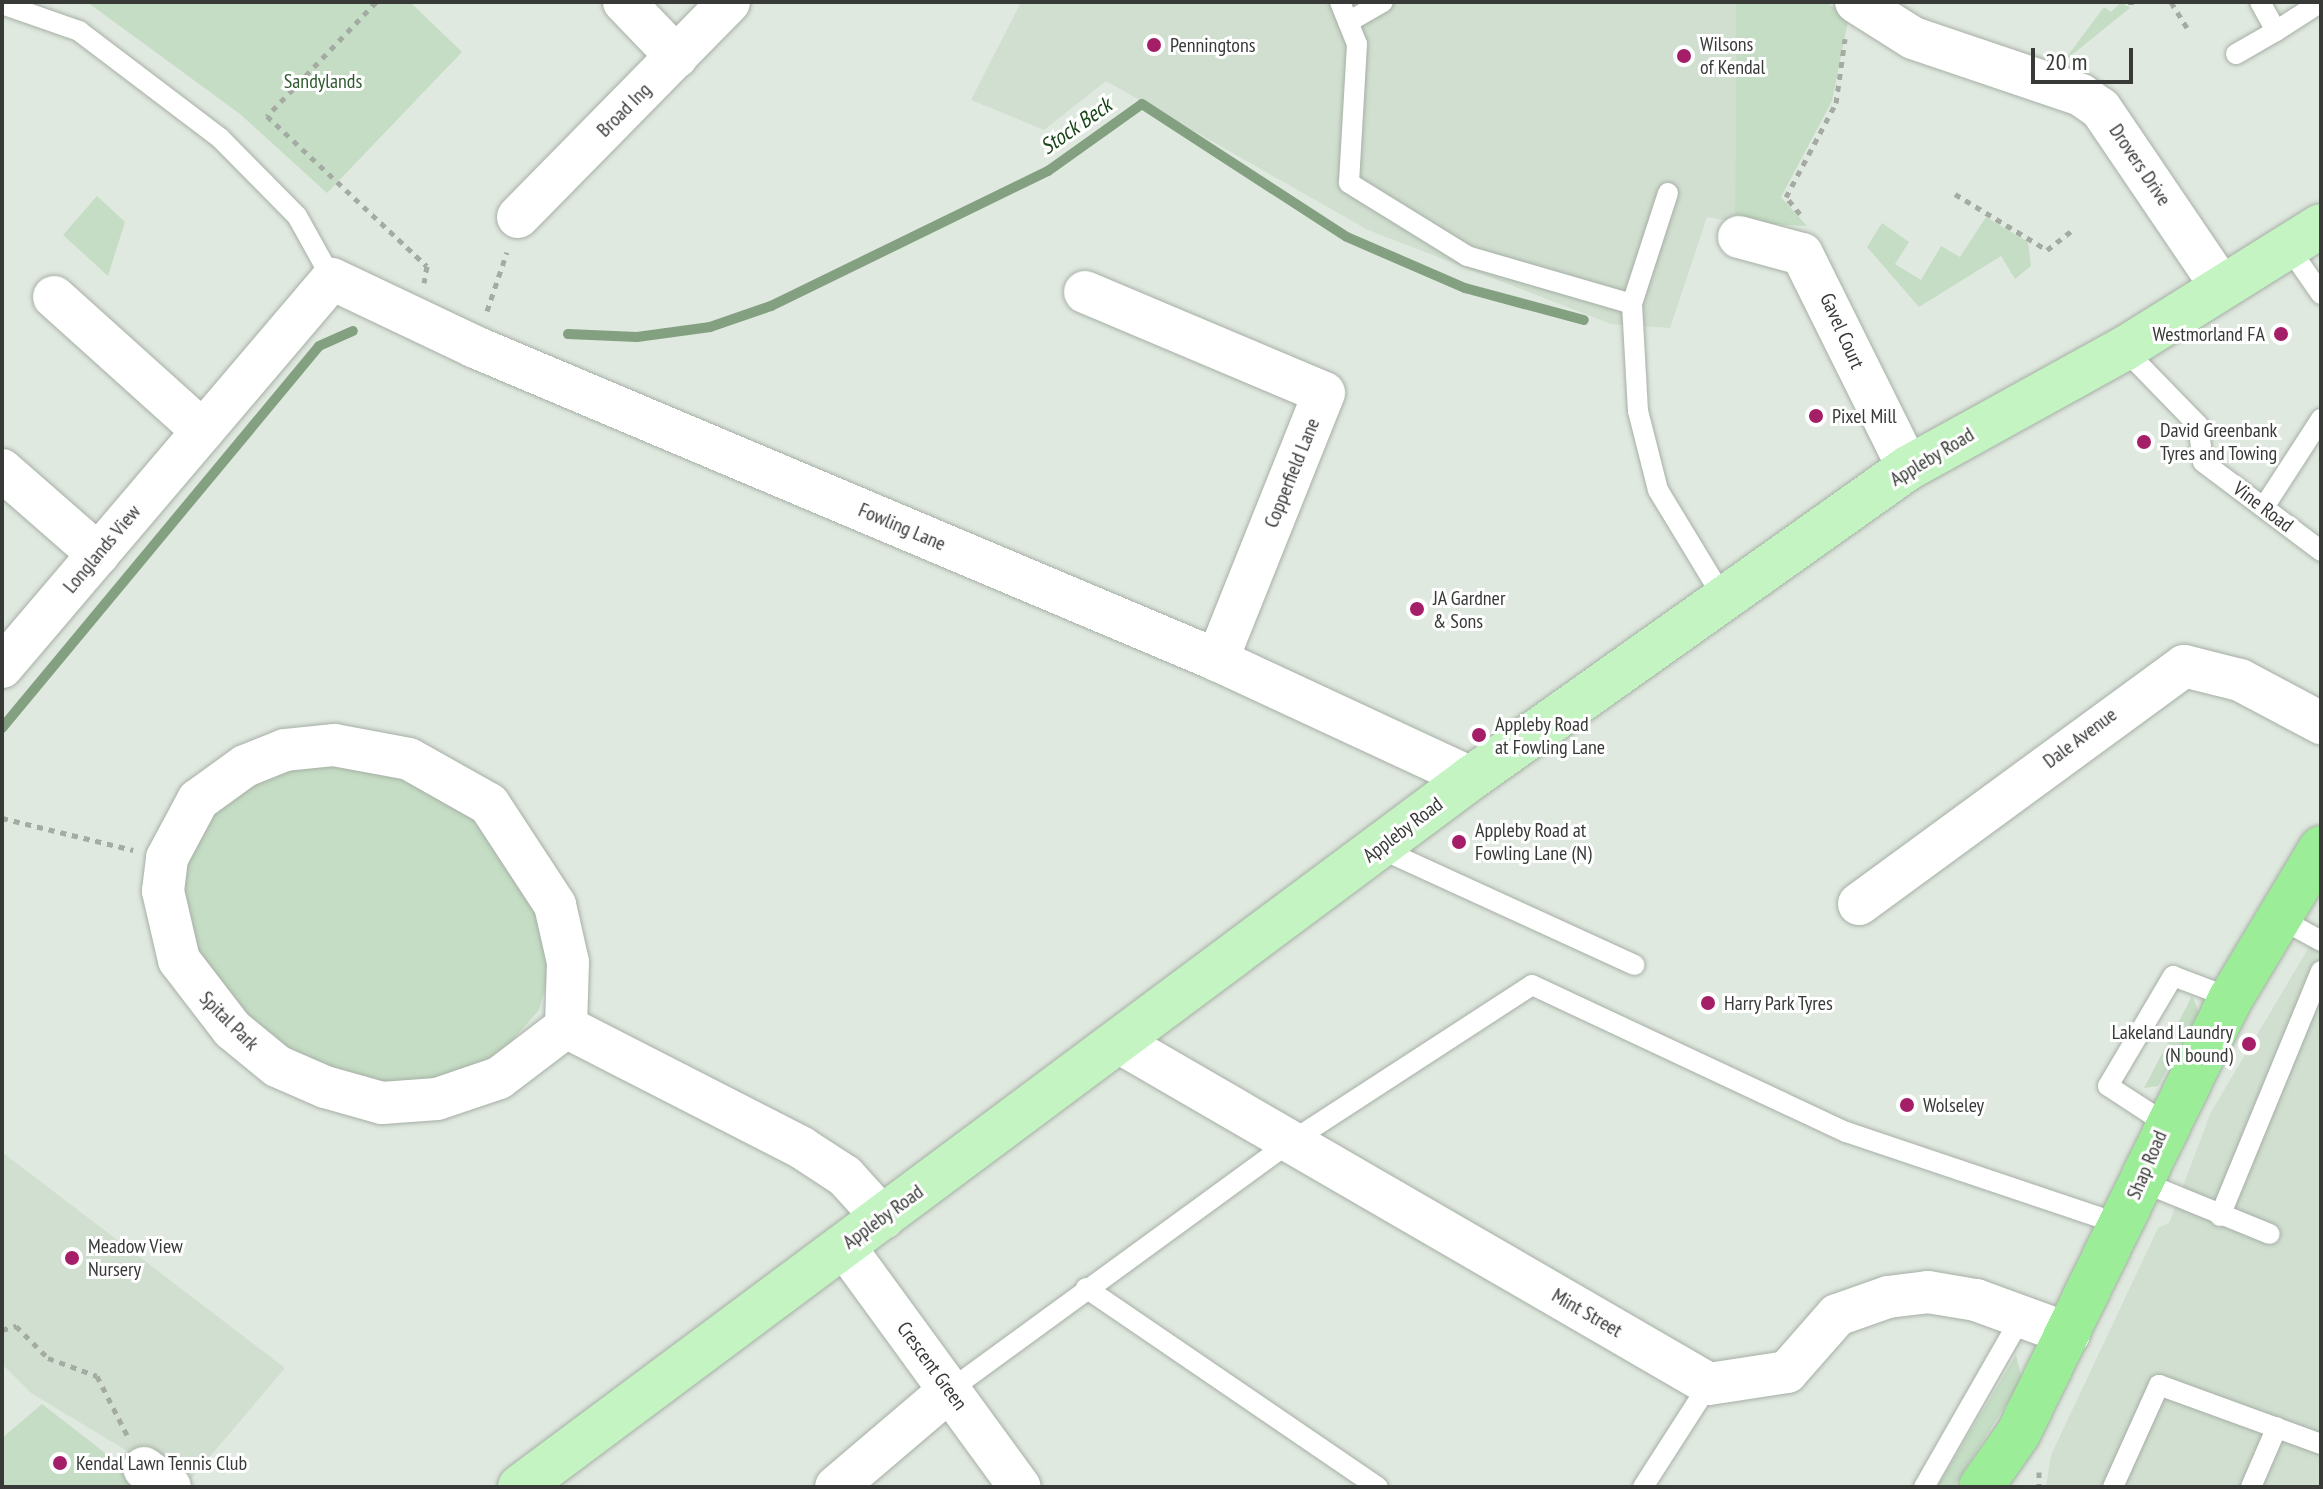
<!DOCTYPE html>
<html>
<head>
<meta charset="utf-8">
<style>
  body { margin:0 }
  #map { position:relative; width:2323px; height:1489px; overflow:hidden; background:#e0e9df; font-family:"PT Sans Narrow",sans-serif }
  div>[style] { position:absolute }
  .built>* { inset:0; background:#d1dfd0 }
  .green>* { inset:0; background:#c5ddc4 }
  .stream>* { height:10px; margin:-5px; padding:0 5px; transform-origin:5px; border-radius:5px; background:#83a081 }
  .path>* { height:5px; margin-top:-2.5px; transform-origin:0; background:repeating-linear-gradient(90deg,#a4aba3 0 6px,transparent 0 12px) }
  .roads { filter:drop-shadow(0 0 2px #a6afa6) drop-shadow(0 0 2px #a6afa6) }
  .lane>* { height:20px; margin:-10px; padding:0 10px; transform-origin:10px; border-radius:10px; background:#fff }
  .street>* { height:42px; margin:-21px; padding:0 21px; transform-origin:21px; border-radius:21px; background:#fff }
  .primary>* { height:44px; margin:-22px; padding:0 22px; transform-origin:22px; border-radius:22px; background:#c3f4c1 }
  .highway>* { height:44px; margin:-22px; padding:0 22px; transform-origin:22px; border-radius:22px; background:#9bed97 }
  .dots>* { width:22px; height:22px; translate:-50% -50%; box-sizing:border-box; border:4px solid #fff; border-radius:50% }
  span { translate:-50% -50%; white-space:nowrap; text-align:center; line-height:1.15; -webkit-text-stroke:6px #fff; paint-order:stroke }
  .poi-label { font-size:20px; color:#373a37 }
  .left { translate:0 -50%; text-align:left }
  .right { translate:-100% -50%; text-align:right }
  .park-label { font-size:20px; color:#2f5a2e }
  .street-label { font-size:20px; color:#373a37 }
  .water-label { font-size:22px; color:#1b461a; font-style:italic }
  .frame { position:absolute; inset:0; border:4px solid #373a37; pointer-events:none }
  .scale { position:absolute; left:2031px; top:48px; width:102px; height:36px; box-sizing:border-box; border:4px solid #373a37; border-top:0; padding-left:10px; font-size:24px; line-height:28px; white-space:nowrap; color:#373a37; -webkit-text-stroke:6px #fff; paint-order:stroke }
</style>
</head>
<body>
<div id="map">
  <div class="built">
    <div style="clip-path:polygon(1021px 2px,1736px 2px,1735px 222px,1707px 217px,1670px 328px,1611px 324px,1368px 230px,1106px 81px,1044px 130px,971px 100px)"></div>
    <div style="clip-path:polygon(2321px 927px,2321px 1487px,2046px 1487px,2051px 1455px,2158px 1228px,2169px 1223px,2211px 1112px)"></div>
    <div style="clip-path:polygon(2px 1152px,285px 1368px,185px 1486px,31px 1393px,2px 1364px)"></div>
  </div>
  <div class="green">
    <div style="clip-path:polygon(87px 2px,410px 2px,462px 52px,327px 193px,240px 114px)"></div>
    <div style="clip-path:polygon(1736px 2px,1825px 2px,1849px 16px,1832px 101px,1781px 197px,1807px 226px,1735px 222px)"></div>
    <div style="clip-path:polygon(2121px 2px,2130px 8px,2063px 62px,2104px 7px,2111px 12px)"></div>
    <div style="clip-path:polygon(97px 196px,125px 222px,108px 276px,63px 235px)"></div>
    <div style="clip-path:polygon(1986px 217px,2028px 242px,2031px 266px,2015px 279px,2001px 256px,1919px 307px,1867px 247px,1882px 223px,1909px 242px,1895px 264px,1921px 280px,1941px 246px,1960px 257px)"></div>
    <div style="clip-path:polygon(295px 765px,380px 768px,478px 817px,542px 909px,548px 976px,539px 1010px,495px 1060px,433px 1089px,361px 1082px,265px 1040px,197px 962px,183px 913px,182px 867px,217px 802px)"></div>
    <div style="clip-path:polygon(2192px 996px,2199px 1012px,2158px 1086px,2144px 1088px)"></div>
    <div style="clip-path:polygon(2016px 1355px,2022px 1379px,1954px 1487px,1937px 1487px)"></div>
    <div style="clip-path:polygon(42px 1404px,149px 1487px,2px 1487px,2px 1438px)"></div>
  </div>
  <div class="stream">
    <div style="left:568px;top:334px;width:69px;rotate:2.5deg"></div>
    <div style="left:637px;top:337px;width:74px;rotate:-7.8deg"></div>
    <div style="left:710px;top:327px;width:65px;rotate:-19deg"></div>
    <div style="left:771px;top:306px;width:308px;rotate:-26deg"></div>
    <div style="left:1048px;top:171px;width:115px;rotate:-35.5deg"></div>
    <div style="left:1142px;top:104px;width:244px;rotate:33deg"></div>
    <div style="left:1347px;top:237px;width:129px;rotate:23.4deg"></div>
    <div style="left:1465px;top:288px;width:123px;rotate:15.1deg"></div>
    <div style="left:2px;top:728px;width:496px;rotate:-50.3deg"></div>
    <div style="left:319px;top:346px;width:37px;rotate:-24deg"></div>
  </div>
  <div class="path">
    <div style="left:376px;top:2px;width:158px;rotate:133.7deg"></div>
    <div style="left:267px;top:116px;width:219px;rotate:43.2deg"></div>
    <div style="left:427px;top:266px;width:17px;rotate:100deg"></div>
    <div style="left:2128px;top:2px;width:6px"></div>
    <div style="left:2171px;top:2px;width:34px;rotate:58deg"></div>
    <div style="left:1955px;top:194px;width:108px;rotate:31.3deg"></div>
    <div style="left:2047px;top:250px;width:34px;rotate:-38deg"></div>
    <div style="left:1800px;top:214px;width:22px;rotate:-129deg"></div>
    <div style="left:1786px;top:197px;width:106px;rotate:-62deg"></div>
    <div style="left:1836px;top:103px;width:65px;rotate:-82deg"></div>
    <div style="left:487px;top:311px;width:62px;rotate:-71.3deg"></div>
    <div style="left:2px;top:818px;width:135px;rotate:13.7deg"></div>
    <div style="left:2px;top:1330px;width:15px;rotate:-16deg"></div>
    <div style="left:16px;top:1326px;width:45px;rotate:45deg"></div>
    <div style="left:48px;top:1358px;width:52px;rotate:20.2deg"></div>
    <div style="left:97px;top:1376px;width:66px;rotate:63deg"></div>
    <div style="left:2039px;top:1472px;width:15px;rotate:90deg"></div>
  </div>
  <div class="roads">
    <div class="lane">
      <div style="left:1340px;top:2px;width:45px;rotate:68deg"></div>
      <div style="left:1357px;top:44px;width:139px;rotate:93.3deg"></div>
      <div style="left:1349px;top:183px;width:139px;rotate:31.7deg"></div>
      <div style="left:1467px;top:256px;width:172px;rotate:16.2deg"></div>
      <div style="left:2260px;top:2px;width:33px;rotate:61deg"></div>
      <div style="left:2276px;top:31px;width:54px;rotate:-32.8deg"></div>
      <div style="left:2px;top:4px;width:82px;rotate:19.3deg"></div>
      <div style="left:79px;top:31px;width:177px;rotate:37.2deg"></div>
      <div style="left:220px;top:138px;width:110px;rotate:45.4deg"></div>
      <div style="left:297px;top:216px;width:72px;rotate:60.9deg"></div>
      <div style="left:1348px;top:22px;width:40px;rotate:-29.7deg"></div>
      <div style="left:2236px;top:54px;width:46px;rotate:-29.9deg"></div>
      <div style="left:1668px;top:193px;width:117px;rotate:108deg"></div>
      <div style="left:1632px;top:304px;width:107px;rotate:86.8deg"></div>
      <div style="left:1638px;top:411px;width:81px;rotate:75.8deg"></div>
      <div style="left:1658px;top:490px;width:127px;rotate:58.8deg"></div>
      <div style="left:2287px;top:245px;width:60px;rotate:55.2deg"></div>
      <div style="left:2124px;top:349px;width:106px;rotate:45.8deg"></div>
      <div style="left:2198px;top:425px;width:37px;rotate:82deg"></div>
      <div style="left:2203px;top:462px;width:148px;rotate:37deg"></div>
      <div style="left:2264px;top:507px;width:105px;rotate:-57.1deg"></div>
      <div style="left:1379px;top:848px;width:281px;rotate:24.6deg"></div>
      <div style="left:2279px;top:918px;width:48px;rotate:28.7deg"></div>
      <div style="left:2165px;top:1123px;width:68px;rotate:-147deg"></div>
      <div style="left:2108px;top:1086px;width:128px;rotate:-59.4deg"></div>
      <div style="left:2173px;top:976px;width:62px;rotate:20.8deg"></div>
      <div style="left:2140px;top:1181px;width:140px;rotate:22.2deg"></div>
      <div style="left:2220px;top:1216px;width:265px;rotate:-67.6deg"></div>
      <div style="left:1086px;top:1288px;width:353px;rotate:34.3deg"></div>
      <div style="left:950px;top:1390px;width:423px;rotate:-36.1deg"></div>
      <div style="left:1292px;top:1141px;width:286px;rotate:-33deg"></div>
      <div style="left:1532px;top:985px;width:347px;rotate:25.1deg"></div>
      <div style="left:1846px;top:1132px;width:291px;rotate:18.6deg"></div>
      <div style="left:1643px;top:1487px;width:122px;rotate:-57.3deg"></div>
      <div style="left:1924px;top:1487px;width:199px;rotate:-60.2deg"></div>
      <div style="left:2113px;top:1487px;width:112px;rotate:-65.7deg"></div>
      <div style="left:2159px;top:1385px;width:172px;rotate:20deg"></div>
      <div style="left:2251px;top:1487px;width:65px;rotate:-66.6deg"></div>
    </div>
    <div class="street">
      <div style="left:624px;top:2px;width:76px;rotate:46.1deg"></div>
      <div style="left:1856px;top:2px;width:67px;rotate:32.3deg"></div>
      <div style="left:1913px;top:38px;width:177px;rotate:18.7deg"></div>
      <div style="left:2081px;top:95px;width:24px;rotate:35deg"></div>
      <div style="left:2101px;top:109px;width:214px;rotate:55.9deg"></div>
      <div style="left:518px;top:217px;width:301px;rotate:-45.5deg"></div>
      <div style="left:1739px;top:237px;width:65px;rotate:15.1deg"></div>
      <div style="left:1802px;top:254px;width:239px;rotate:63.6deg"></div>
      <div style="left:1085px;top:292px;width:259px;rotate:22.9deg"></div>
      <div style="left:1324px;top:393px;width:288px;rotate:111.8deg"></div>
      <div style="left:54px;top:297px;width:200px;rotate:42deg"></div>
      <div style="left:2px;top:470px;width:128px;rotate:41.2deg"></div>
      <div style="left:2px;top:667px;width:509px;rotate:-49.62deg"></div>
      <div style="left:332px;top:279px;width:158px;rotate:25.4deg"></div>
      <div style="left:475px;top:347px;width:805px;rotate:22.87deg"></div>
      <div style="left:1217px;top:660px;width:280px;rotate:24.9deg"></div>
      <div style="left:334px;top:745px;width:76px;rotate:10.6deg"></div>
      <div style="left:409px;top:759px;width:92px;rotate:29.4deg"></div>
      <div style="left:489px;top:804px;width:121px;rotate:56.8deg"></div>
      <div style="left:555px;top:905px;width:58px;rotate:77.2deg"></div>
      <div style="left:568px;top:962px;width:65px;rotate:91.8deg"></div>
      <div style="left:566px;top:1027px;width:84px;rotate:142.7deg"></div>
      <div style="left:499px;top:1078px;width:65px;rotate:161.3deg"></div>
      <div style="left:437px;top:1099px;width:55px;rotate:175.8deg"></div>
      <div style="left:382px;top:1103px;width:59px;rotate:-164.3deg"></div>
      <div style="left:325px;top:1087px;width:52px;rotate:-156.4deg"></div>
      <div style="left:277px;top:1066px;width:58px;rotate:-140.6deg"></div>
      <div style="left:232px;top:1029px;width:87px;rotate:-127.5deg"></div>
      <div style="left:179px;top:960px;width:71px;rotate:-103.1deg"></div>
      <div style="left:163px;top:891px;width:33px;rotate:-83deg"></div>
      <div style="left:167px;top:858px;width:66px;rotate:-61.9deg"></div>
      <div style="left:198px;top:800px;width:58px;rotate:-35.9deg"></div>
      <div style="left:245px;top:766px;width:43px;rotate:-21.8deg"></div>
      <div style="left:285px;top:750px;width:49px;rotate:-5.8deg"></div>
      <div style="left:1859px;top:904px;width:403px;rotate:-36.2deg"></div>
      <div style="left:2184px;top:666px;width:58px;rotate:14deg"></div>
      <div style="left:2240px;top:680px;width:92px;rotate:28deg"></div>
      <div style="left:566px;top:1027px;width:265px;rotate:27.1deg"></div>
      <div style="left:802px;top:1148px;width:51px;rotate:33.1deg"></div>
      <div style="left:845px;top:1176px;width:57px;rotate:47.9deg"></div>
      <div style="left:1122px;top:1044px;width:678px;rotate:30.08deg"></div>
      <div style="left:1709px;top:1384px;width:79px;rotate:-8.7deg"></div>
      <div style="left:1787px;top:1372px;width:76px;rotate:-48.7deg"></div>
      <div style="left:1837px;top:1315px;width:54px;rotate:-19.4deg"></div>
      <div style="left:1888px;top:1297px;width:40px;rotate:-7.1deg"></div>
      <div style="left:1928px;top:1292px;width:49px;rotate:9.5deg"></div>
      <div style="left:1976px;top:1300px;width:99px;rotate:20.1deg"></div>
      <div style="left:844px;top:1246px;width:298px;rotate:53.9deg"></div>
      <div style="left:144px;top:1468px;width:32px;rotate:36deg"></div>
      <div style="left:836px;top:1487px;width:150px;rotate:-40.4deg"></div>
    </div>
    <div class="primary">
      <div style="left:520px;top:1487px;width:1186px;rotate:-36.71deg"></div>
      <div style="left:1471px;top:778px;width:536px;rotate:-35.35deg"></div>
      <div style="left:1908px;top:468px;width:247px;rotate:-28.9deg"></div>
      <div style="left:2124px;top:349px;width:232px;rotate:-32deg"></div>
    </div>
    <div class="highway">
      <div style="left:1981px;top:1487px;width:65px;rotate:-55.1deg"></div>
      <div style="left:2018px;top:1434px;width:485px;rotate:-64deg"></div>
      <div style="left:2231px;top:998px;width:175px;rotate:-59deg"></div>
    </div>
  </div>
  <div class="dots">
    <div style="left:1154px;top:45px;background:#a51e68"></div>
    <div style="left:1684px;top:56px;background:#a51e68"></div>
    <div style="left:2281px;top:334px;background:#a51e68"></div>
    <div style="left:1816px;top:416px;background:#a51e68"></div>
    <div style="left:2144px;top:442px;background:#a51e68"></div>
    <div style="left:1417px;top:609px;background:#a51e68"></div>
    <div style="left:1479px;top:735px;background:#a51e68"></div>
    <div style="left:1459px;top:842px;background:#a51e68"></div>
    <div style="left:1708px;top:1003px;background:#a51e68"></div>
    <div style="left:2249px;top:1044px;background:#a51e68"></div>
    <div style="left:1907px;top:1105px;background:#a51e68"></div>
    <div style="left:72px;top:1258px;background:#a51e68"></div>
    <div style="left:60px;top:1463px;background:#a51e68"></div>
  </div>
  <div class="poi-label">
    <span class="left" style="left:1700px;top:56px">Wilsons<br>of Kendal</span>
    <span class="left" style="left:1170px;top:45px">Penningtons</span>
    <span class="right" style="left:2265px;top:334px">Westmorland FA</span>
    <span class="left" style="left:1832px;top:416px">Pixel Mill</span>
    <span class="left" style="left:2160px;top:442px">David Greenbank<br>Tyres and Towing</span>
    <span class="left" style="left:1433px;top:610px">JA Gardner<br>&amp; Sons</span>
    <span class="left" style="left:1495px;top:736px">Appleby Road<br>at Fowling Lane</span>
    <span class="left" style="left:1475px;top:842px">Appleby Road at<br>Fowling Lane (N)</span>
    <span class="left" style="left:1724px;top:1003px">Harry Park Tyres</span>
    <span class="right" style="left:2233px;top:1044px">Lakeland Laundry<br>(N bound)</span>
    <span class="left" style="left:1923px;top:1105px">Wolseley</span>
    <span class="left" style="left:88px;top:1258px">Meadow View<br>Nursery</span>
    <span class="left" style="left:76px;top:1463px">Kendal Lawn Tennis Club</span>
  </div>
  <div class="park-label">
    <span style="left:323px;top:81px">Sandylands</span>
  </div>
  <div class="street-label">
    <span style="left:624px;top:110px;rotate:-45deg">Broad Ing</span>
    <span style="left:2140px;top:165px;rotate:56deg">Drovers Drive</span>
    <span style="left:1842px;top:331px;rotate:66deg">Gavel Court</span>
    <span style="left:1932px;top:457px;rotate:-31deg">Appleby Road</span>
    <span style="left:1292px;top:473px;rotate:-68deg">Copperfield Lane</span>
    <span style="left:2263px;top:507px;rotate:37deg">Vine Road</span>
    <span style="left:902px;top:527px;rotate:23deg">Fowling Lane</span>
    <span style="left:102px;top:549px;rotate:-50deg">Longlands View</span>
    <span style="left:2080px;top:738px;rotate:-37deg">Dale Avenue</span>
    <span style="left:1403px;top:830px;rotate:-37deg">Appleby Road</span>
    <span style="left:229px;top:1021px;rotate:45deg">Spital Park</span>
    <span style="left:2147px;top:1165px;rotate:-67deg">Shap Road</span>
    <span style="left:883px;top:1217px;rotate:-36deg">Appleby Road</span>
    <span style="left:1587px;top:1313px;rotate:30deg">Mint Street</span>
    <span style="left:932px;top:1366px;rotate:54deg">Crescent Green</span>
  </div>
  <div class="water-label">
    <span style="left:1076px;top:126px;rotate:-35deg">Stock Beck</span>
  </div>
  <div class="frame"></div>
  <div class="scale">20 m</div>
</div>
</body>
</html>
